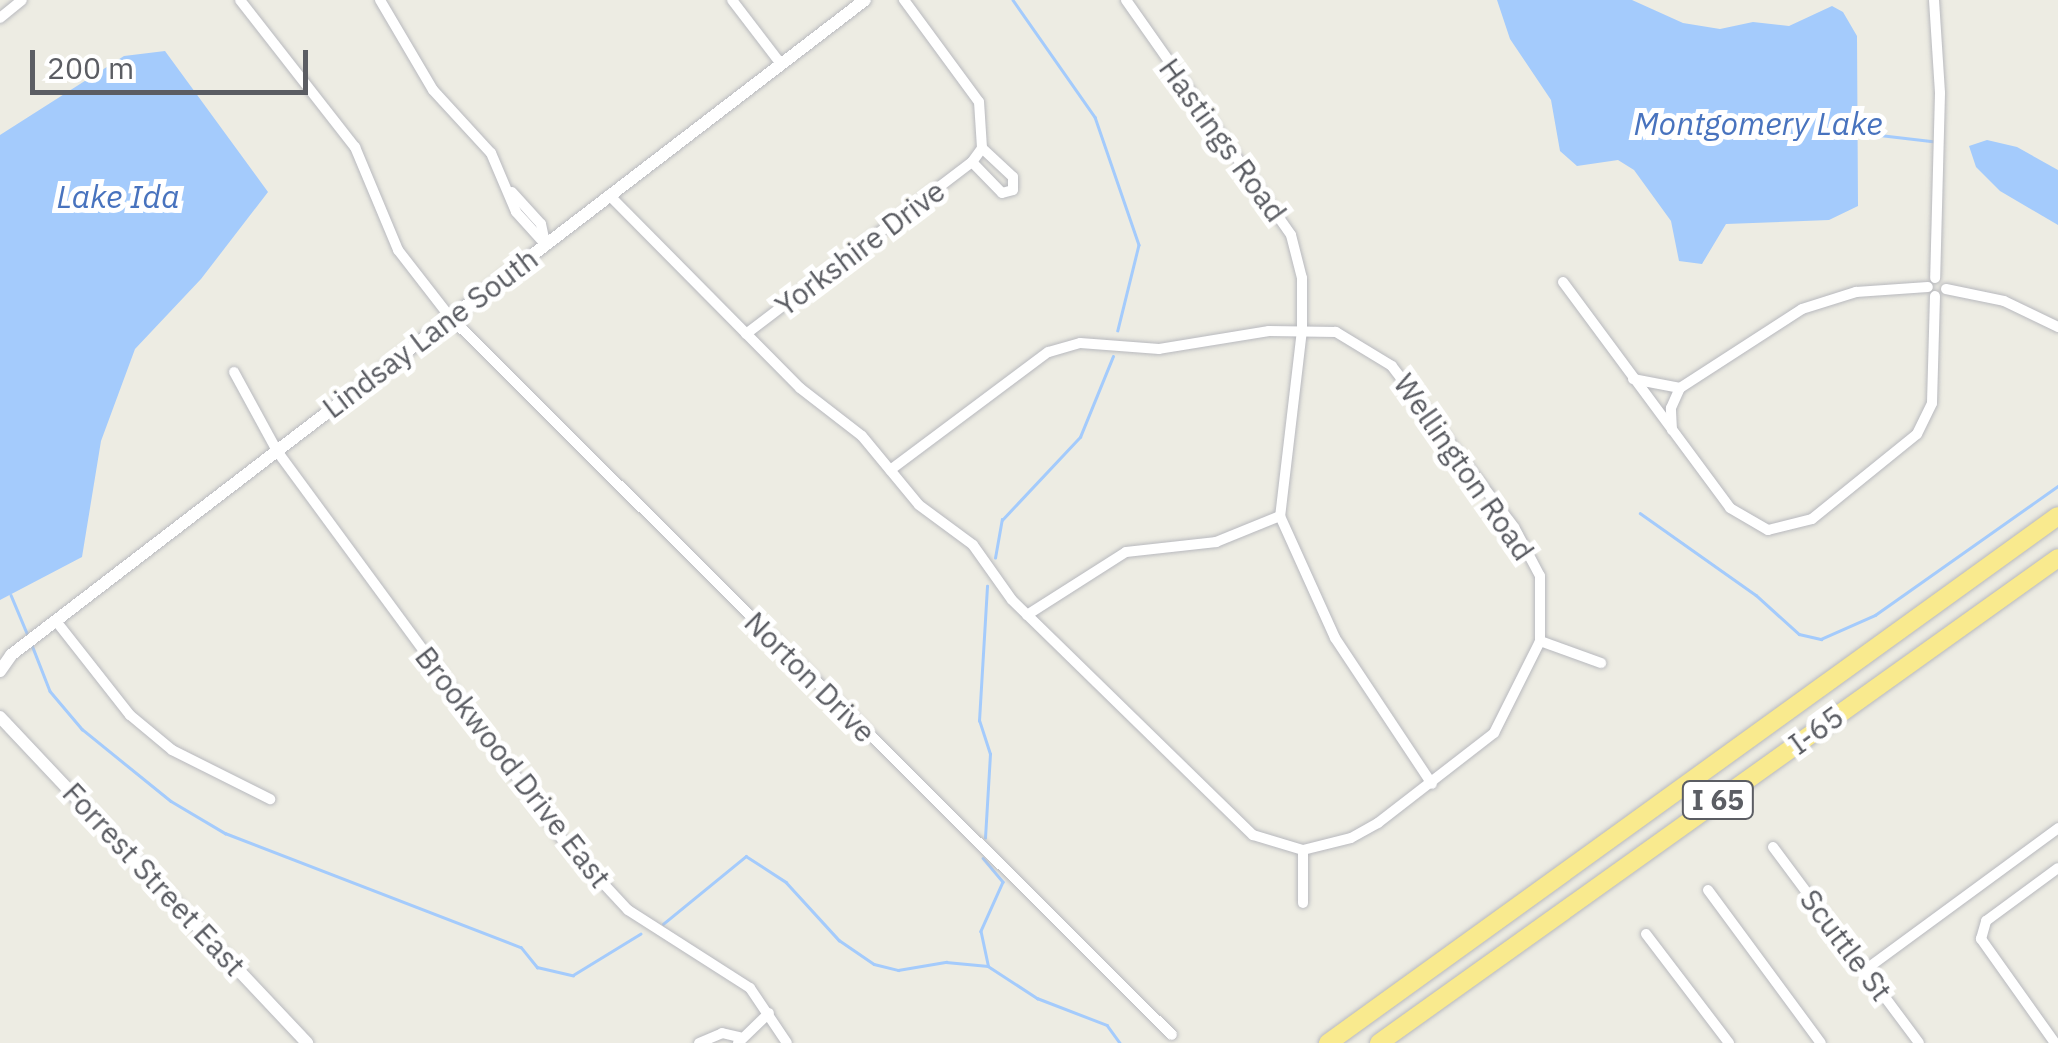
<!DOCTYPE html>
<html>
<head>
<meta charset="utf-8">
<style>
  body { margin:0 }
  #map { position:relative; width:2058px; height:1043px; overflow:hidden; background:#edece3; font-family:"IBM Plex Sans",sans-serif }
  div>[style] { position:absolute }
  .water>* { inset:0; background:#a4cbfc }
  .stream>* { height:2.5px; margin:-1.25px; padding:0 1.25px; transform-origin:1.25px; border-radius:1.25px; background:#a4cbfc }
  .roads { filter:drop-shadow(0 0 2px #b8b9be) drop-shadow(0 0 2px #b8b9be) }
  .minor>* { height:10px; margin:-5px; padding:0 5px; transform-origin:5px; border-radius:5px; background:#fff }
  .tertiary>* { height:12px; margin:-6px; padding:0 6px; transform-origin:6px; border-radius:6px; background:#fff }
  .motorway>* { height:18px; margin:-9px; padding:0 9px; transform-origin:9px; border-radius:9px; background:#f9ea8e }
  span { translate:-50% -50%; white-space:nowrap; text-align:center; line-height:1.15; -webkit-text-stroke:10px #fff; paint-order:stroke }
  .shield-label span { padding:2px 8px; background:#fff; border:2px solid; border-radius:8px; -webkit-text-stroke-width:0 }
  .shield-label { font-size:28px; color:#5b5d63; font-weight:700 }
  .street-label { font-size:30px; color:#5b5d63 }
  .water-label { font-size:32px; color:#4873be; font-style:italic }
  .scale { position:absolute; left:30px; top:50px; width:278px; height:45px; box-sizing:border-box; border:5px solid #5b5d63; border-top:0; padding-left:12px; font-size:30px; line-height:35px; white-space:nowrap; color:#5b5d63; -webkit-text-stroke:8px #fff; paint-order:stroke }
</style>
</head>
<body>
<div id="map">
  <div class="water">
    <div style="clip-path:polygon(1497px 0,1632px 0,1683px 23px,1720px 29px,1753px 22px,1789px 26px,1832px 6px,1843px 12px,1857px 36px,1858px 206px,1829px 220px,1726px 224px,1702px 264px,1679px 261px,1671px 221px,1634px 170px,1618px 160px,1577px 166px,1560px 151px,1551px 100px,1510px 39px)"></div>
    <div style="clip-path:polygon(165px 51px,268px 192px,201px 279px,135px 349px,101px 441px,82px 557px,0 600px,0 135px,124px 56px)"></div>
    <div style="clip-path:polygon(1987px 140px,2017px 147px,2058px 170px,2058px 225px,2000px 191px,1976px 167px,1969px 146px)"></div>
  </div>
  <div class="stream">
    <div style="left:1013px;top:0;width:143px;rotate:55deg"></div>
    <div style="left:1095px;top:117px;width:135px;rotate:71deg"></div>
    <div style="left:1139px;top:245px;width:88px;rotate:103.9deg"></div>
    <div style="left:1854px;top:132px;width:79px;rotate:6.6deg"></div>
    <div style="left:1640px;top:513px;width:142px;rotate:35.3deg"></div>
    <div style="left:1756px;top:595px;width:58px;rotate:42.2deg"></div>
    <div style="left:1799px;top:634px;width:23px;rotate:13deg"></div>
    <div style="left:1821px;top:639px;width:59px;rotate:-24deg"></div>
    <div style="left:1875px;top:615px;width:224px;rotate:-35.2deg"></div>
    <div style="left:995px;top:558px;width:39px;rotate:-80deg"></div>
    <div style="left:1002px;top:520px;width:114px;rotate:-46.8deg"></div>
    <div style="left:1080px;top:437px;width:87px;rotate:-67.8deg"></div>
    <div style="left:11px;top:595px;width:41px;rotate:67.2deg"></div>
    <div style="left:32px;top:645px;width:49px;rotate:68.6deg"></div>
    <div style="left:50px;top:691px;width:50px;rotate:49.9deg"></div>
    <div style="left:82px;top:729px;width:114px;rotate:39deg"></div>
    <div style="left:171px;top:801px;width:63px;rotate:30.7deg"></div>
    <div style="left:225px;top:833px;width:317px;rotate:21.1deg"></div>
    <div style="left:521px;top:947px;width:26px;rotate:51deg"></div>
    <div style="left:537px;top:967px;width:37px;rotate:13deg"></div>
    <div style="left:573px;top:975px;width:79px;rotate:-31.5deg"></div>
    <div style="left:985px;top:838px;width:84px;rotate:-86.6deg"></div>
    <div style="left:990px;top:754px;width:35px;rotate:-108deg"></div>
    <div style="left:979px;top:721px;width:135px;rotate:-86.6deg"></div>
    <div style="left:983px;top:858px;width:31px;rotate:50deg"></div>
    <div style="left:1003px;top:882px;width:54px;rotate:114.2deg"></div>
    <div style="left:981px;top:931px;width:35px;rotate:78deg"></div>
    <div style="left:663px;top:924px;width:107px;rotate:-39.3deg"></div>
    <div style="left:746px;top:856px;width:48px;rotate:33deg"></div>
    <div style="left:786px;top:882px;width:79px;rotate:47.6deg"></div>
    <div style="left:839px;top:940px;width:42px;rotate:34.4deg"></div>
    <div style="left:874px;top:964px;width:25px;rotate:14deg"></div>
    <div style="left:898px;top:970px;width:49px;rotate:-9.5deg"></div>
    <div style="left:946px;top:962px;width:42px;rotate:5.4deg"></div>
    <div style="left:988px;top:966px;width:59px;rotate:33.1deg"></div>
    <div style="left:1037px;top:998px;width:75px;rotate:21.1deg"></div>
    <div style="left:1107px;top:1025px;width:22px;rotate:54deg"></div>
  </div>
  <div class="roads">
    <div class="minor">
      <div style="left:240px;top:0;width:187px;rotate:52deg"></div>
      <div style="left:355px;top:147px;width:112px;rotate:67.3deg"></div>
      <div style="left:398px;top:250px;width:85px;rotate:52.2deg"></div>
      <div style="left:450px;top:317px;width:1018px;rotate:44.84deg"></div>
      <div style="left:380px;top:0;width:104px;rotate:59.5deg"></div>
      <div style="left:433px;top:90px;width:86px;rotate:47.4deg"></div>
      <div style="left:491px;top:153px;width:64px;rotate:67deg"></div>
      <div style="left:516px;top:212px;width:45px;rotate:47.7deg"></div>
      <div style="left:732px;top:0;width:81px;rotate:52.6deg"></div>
      <div style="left:1126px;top:0;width:287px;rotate:54.9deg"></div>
      <div style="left:1291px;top:235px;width:44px;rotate:75.7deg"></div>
      <div style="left:1302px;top:278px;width:52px;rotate:90deg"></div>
      <div style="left:1302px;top:330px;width:187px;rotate:96.7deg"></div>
      <div style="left:1280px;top:516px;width:134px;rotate:65.7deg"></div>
      <div style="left:1335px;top:638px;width:175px;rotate:56.4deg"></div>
      <div style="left:1934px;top:0;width:93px;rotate:86.3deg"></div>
      <div style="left:1940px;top:93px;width:185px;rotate:91.5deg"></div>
      <div style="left:0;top:18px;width:28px;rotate:-39deg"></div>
      <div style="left:972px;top:162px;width:43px;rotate:45.9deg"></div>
      <div style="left:1002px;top:193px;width:11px;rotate:-15deg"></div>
      <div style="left:1013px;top:190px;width:13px;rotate:-90deg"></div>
      <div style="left:1013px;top:177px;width:42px;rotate:-136.9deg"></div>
      <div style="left:512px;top:192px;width:43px;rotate:47.8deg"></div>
      <div style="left:541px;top:224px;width:19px;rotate:78deg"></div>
      <div style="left:609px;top:195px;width:272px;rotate:45.3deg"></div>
      <div style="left:800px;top:388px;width:78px;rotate:37.7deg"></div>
      <div style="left:862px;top:436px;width:89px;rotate:50.4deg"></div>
      <div style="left:919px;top:505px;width:67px;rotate:36.5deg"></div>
      <div style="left:973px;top:545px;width:67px;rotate:54.7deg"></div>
      <div style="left:1012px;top:600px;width:337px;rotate:44.3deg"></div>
      <div style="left:1253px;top:835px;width:52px;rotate:16.7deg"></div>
      <div style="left:1303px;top:850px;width:49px;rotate:-14deg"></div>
      <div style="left:1351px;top:838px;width:31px;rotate:-29deg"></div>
      <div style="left:1378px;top:823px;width:147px;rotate:-37.8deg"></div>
      <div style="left:1494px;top:733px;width:103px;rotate:-63.4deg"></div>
      <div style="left:1540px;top:641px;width:65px;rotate:-90deg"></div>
      <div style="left:1540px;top:576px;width:55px;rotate:-118deg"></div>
      <div style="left:1514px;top:527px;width:202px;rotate:-127.2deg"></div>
      <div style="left:1392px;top:366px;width:66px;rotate:-148.7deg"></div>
      <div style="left:1336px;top:332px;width:67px;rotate:-179.1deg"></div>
      <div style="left:1269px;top:331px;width:111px;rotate:170.7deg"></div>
      <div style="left:1159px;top:349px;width:79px;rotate:-175.7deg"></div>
      <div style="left:1080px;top:343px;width:33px;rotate:164deg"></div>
      <div style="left:1048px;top:352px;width:197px;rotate:143.2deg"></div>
      <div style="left:1563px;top:282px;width:281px;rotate:53.5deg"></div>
      <div style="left:1730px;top:508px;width:44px;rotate:30.1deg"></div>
      <div style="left:1768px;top:530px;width:45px;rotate:-14deg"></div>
      <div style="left:1812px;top:519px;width:135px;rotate:-39deg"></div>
      <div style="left:1917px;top:434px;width:34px;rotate:-64deg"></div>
      <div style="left:1932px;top:403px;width:107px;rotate:-88.4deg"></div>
      <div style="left:1946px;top:289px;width:59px;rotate:11.7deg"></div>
      <div style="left:2004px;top:301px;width:60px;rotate:25.7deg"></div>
      <div style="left:746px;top:334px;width:284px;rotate:-37.3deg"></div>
      <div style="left:972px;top:162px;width:17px;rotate:-54deg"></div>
      <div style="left:982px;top:148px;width:46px;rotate:-93.7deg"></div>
      <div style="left:979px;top:102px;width:127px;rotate:-126.3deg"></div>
      <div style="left:234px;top:372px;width:90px;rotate:61.4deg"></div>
      <div style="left:277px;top:451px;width:480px;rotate:53.7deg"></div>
      <div style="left:561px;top:838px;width:98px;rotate:47.1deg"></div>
      <div style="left:628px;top:910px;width:145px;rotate:32.6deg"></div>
      <div style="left:750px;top:988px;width:66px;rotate:56.1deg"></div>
      <div style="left:1633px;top:379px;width:48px;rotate:10.8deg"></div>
      <div style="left:1680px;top:388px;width:145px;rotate:-32.9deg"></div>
      <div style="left:1802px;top:309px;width:57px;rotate:-17.5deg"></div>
      <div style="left:1856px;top:292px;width:72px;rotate:-4deg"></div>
      <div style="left:1672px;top:430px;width:22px;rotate:-93deg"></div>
      <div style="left:1671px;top:408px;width:22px;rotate:-66deg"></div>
      <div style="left:1027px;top:615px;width:117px;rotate:-32.5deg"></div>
      <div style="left:1126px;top:552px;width:91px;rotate:-6.3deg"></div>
      <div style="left:1216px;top:542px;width:69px;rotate:-22.1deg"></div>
      <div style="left:56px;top:621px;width:120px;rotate:51.8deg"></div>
      <div style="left:130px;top:715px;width:55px;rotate:39.8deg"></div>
      <div style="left:172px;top:750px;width:110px;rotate:26.6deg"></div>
      <div style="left:1540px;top:641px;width:65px;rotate:19.8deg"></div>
      <div style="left:1773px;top:847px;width:244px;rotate:53.3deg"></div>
      <div style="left:1708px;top:890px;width:190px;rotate:53.6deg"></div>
      <div style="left:1303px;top:903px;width:53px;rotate:-90deg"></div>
      <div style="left:1646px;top:934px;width:137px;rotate:52.7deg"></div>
      <div style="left:1865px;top:970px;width:240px;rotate:-36.3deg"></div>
      <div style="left:699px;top:1043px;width:25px;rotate:-23deg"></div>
      <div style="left:722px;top:1033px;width:18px;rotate:13deg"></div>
      <div style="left:738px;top:1043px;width:43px;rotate:-44.1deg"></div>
      <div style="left:2055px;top:1043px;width:128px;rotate:-125.4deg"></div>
      <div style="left:1981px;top:939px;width:19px;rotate:-74deg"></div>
      <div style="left:1986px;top:921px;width:89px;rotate:-36.4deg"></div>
    </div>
    <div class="tertiary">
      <div style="left:0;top:671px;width:19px;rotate:-55deg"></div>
      <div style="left:11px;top:655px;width:1076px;rotate:-37.49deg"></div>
      <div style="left:0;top:717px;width:448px;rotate:46.7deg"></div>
    </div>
    <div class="motorway">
      <div style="left:1328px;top:1043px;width:900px;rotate:-35.83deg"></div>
      <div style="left:1379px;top:1043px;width:834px;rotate:-35.54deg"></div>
    </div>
  </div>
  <div class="shield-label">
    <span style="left:1718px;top:800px">I 65</span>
  </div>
  <div class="street-label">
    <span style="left:1223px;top:140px;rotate:54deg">Hastings Road</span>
    <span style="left:860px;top:248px;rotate:-37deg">Yorkshire Drive</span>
    <span style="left:430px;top:333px;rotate:-37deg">Lindsay Lane South</span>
    <span style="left:1464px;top:467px;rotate:55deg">Wellington Road</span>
    <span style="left:810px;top:677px;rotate:45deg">Norton Drive</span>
    <span style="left:1816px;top:730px;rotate:-36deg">I-65</span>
    <span style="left:513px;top:767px;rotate:52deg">Brookwood Drive East</span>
    <span style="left:154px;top:879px;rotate:47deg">Forrest Street East</span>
    <span style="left:1846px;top:945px;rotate:53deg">Scuttle St</span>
  </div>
  <div class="water-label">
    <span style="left:1758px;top:123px">Montgomery Lake</span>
    <span style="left:118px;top:196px">Lake Ida</span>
  </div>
  <div class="scale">200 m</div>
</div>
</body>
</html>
